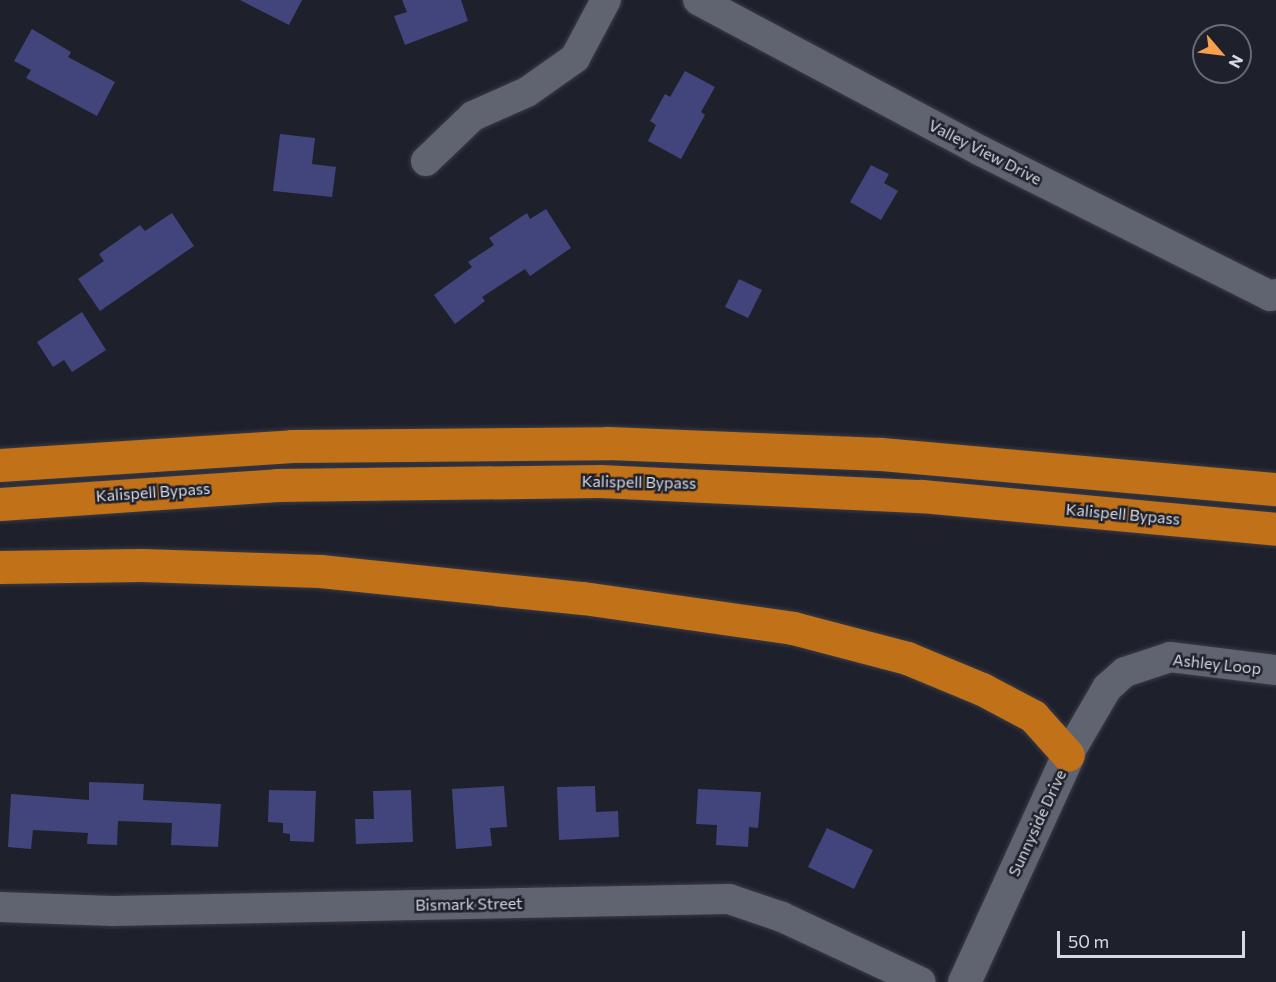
<!DOCTYPE html>
<html>
<head>
<meta charset="utf-8">
<style>
  body { margin:0 }
  #map { position:relative; width:1276px; height:982px; overflow:hidden; background:#1e202b; font-family:Commissioner,sans-serif }
  div>[style] { position:absolute }
  .building>* { inset:0; background:#41457c }
  .roads { filter:drop-shadow(0 0 2px #3a3b45) drop-shadow(0 0 2px #3a3b45) }
  .street>* { height:30px; margin:-15px; padding:0 15px; transform-origin:15px; border-radius:15px; background:#606370 }
  .secondary>* { height:33px; margin:-16.5px; padding:0 16.5px; transform-origin:16.5px; border-radius:16.5px; background:#606370 }
  .highway>* { height:33px; margin:-16.5px; padding:0 16.5px; transform-origin:16.5px; border-radius:16.5px; background:#c17118 }
  span { translate:-50% -50%; white-space:nowrap; text-align:center; line-height:1.15; -webkit-text-stroke:5px #1e202b; paint-order:stroke }
  .street-label { font-size:16px; color:#d8dae2 }
  .north { position:absolute; left:1192px; top:24px; width:60px; height:60px; box-sizing:border-box; background:#1e202b; border:2px solid #686a74; border-radius:50%; rotate:118deg; font-size:16px; font-weight:700; line-height:24px; text-align:center; color:#d8dae2 }
  .north::after { content:''; display:block; margin:auto; width:21px; height:27px; background:#f9a04c; clip-path:polygon(50% 0,100% 100%,50% 72%,0 100%) }
  .scale { position:absolute; left:1057px; top:931px; width:188px; height:27px; box-sizing:border-box; border:3px solid #d8dae2; border-top:0; padding-left:8px; font-size:18px; line-height:21px; white-space:nowrap; color:#d8dae2; -webkit-text-stroke:4px #1e202b; paint-order:stroke }
</style>
</head>
<body>
<div id="map">
  <div class="building">
    <div style="clip-path:polygon(240px 0,302px 0,289px 25px)"></div>
    <div style="clip-path:polygon(402px 0,461px 0,468px 21px,405px 45px,394px 16px,407px 12px)"></div>
    <div style="clip-path:polygon(32px 29px,71px 52px,68px 57px,115px 82px,97px 116px,26px 78px,31px 70px,14px 61px)"></div>
    <div style="clip-path:polygon(685px 71px,715px 87px,701px 112px,705px 115px,681px 159px,648px 141px,656px 125px,650px 121px,665px 94px,670px 97px)"></div>
    <div style="clip-path:polygon(280px 134px,315px 138px,312px 164px,336px 167px,332px 197px,273px 191px)"></div>
    <div style="clip-path:polygon(871px 165px,889px 174px,884px 183px,898px 191px,881px 220px,850px 202px)"></div>
    <div style="clip-path:polygon(546px 209px,571px 248px,530px 276px,525px 269px,482px 297px,485px 301px,455px 324px,434px 295px,472px 267px,468px 262px,494px 245px,489px 238px,527px 213px,530px 219px)"></div>
    <div style="clip-path:polygon(172px 213px,194px 246px,100px 311px,78px 279px,104px 261px,99px 254px,140px 225px,145px 231px)"></div>
    <div style="clip-path:polygon(739px 279px,762px 290px,748px 318px,725px 307px)"></div>
    <div style="clip-path:polygon(82px 312px,106px 350px,72px 372px,64px 360px,53px 367px,37px 342px)"></div>
    <div style="clip-path:polygon(89px 782px,144px 784px,143px 800px,221px 804px,218px 847px,171px 845px,172px 823px,118px 821px,117px 845px,87px 844px,88px 833px,33px 830px,31px 849px,8px 847px,11px 794px,89px 800px)"></div>
    <div style="clip-path:polygon(504px 786px,507px 827px,490px 828px,492px 846px,456px 849px,452px 789px)"></div>
    <div style="clip-path:polygon(595px 786px,596px 812px,618px 811px,619px 837px,559px 840px,557px 787px)"></div>
    <div style="clip-path:polygon(698px 789px,761px 792px,758px 828px,749px 827px,748px 847px,716px 845px,717px 825px,696px 824px)"></div>
    <div style="clip-path:polygon(269px 790px,316px 791px,314px 842px,290px 841px,290px 834px,283px 833px,283px 823px,268px 822px)"></div>
    <div style="clip-path:polygon(411px 790px,413px 842px,356px 844px,355px 819px,374px 819px,373px 791px)"></div>
    <div style="clip-path:polygon(827px 828px,873px 850px,854px 889px,808px 867px)"></div>
  </div>
  <div class="roads">
    <div class="street">
      <div style="left:698px;top:0;width:319px;rotate:28.1deg"></div>
      <div style="left:979px;top:150px;width:326px;rotate:26.6deg"></div>
      <div style="left:1270px;top:296px;width:6px;rotate:-18deg"></div>
      <div style="left:426px;top:161px;width:65px;rotate:-43.8deg"></div>
      <div style="left:473px;top:116px;width:59px;rotate:-24deg"></div>
      <div style="left:527px;top:92px;width:59px;rotate:-35.3deg"></div>
      <div style="left:575px;top:58px;width:66px;rotate:-61.9deg"></div>
      <div style="left:1068px;top:755px;width:78px;rotate:-59.8deg"></div>
      <div style="left:1107px;top:688px;width:24px;rotate:-42deg"></div>
      <div style="left:1125px;top:672px;width:47px;rotate:-18.4deg"></div>
      <div style="left:1170px;top:657px;width:107px;rotate:7deg"></div>
      <div style="left:0;top:907px;width:112px;rotate:2deg"></div>
      <div style="left:112px;top:911px;width:617px;rotate:-1.11deg"></div>
      <div style="left:729px;top:899px;width:56px;rotate:18.8deg"></div>
      <div style="left:782px;top:917px;width:153px;rotate:25.1deg"></div>
    </div>
    <div class="secondary">
      <div style="left:964px;top:982px;width:250px;rotate:-65.4deg"></div>
    </div>
    <div class="highway">
      <div style="left:0;top:465px;width:293px;rotate:-3.7deg"></div>
      <div style="left:292px;top:446px;width:316px;rotate:-0.5deg"></div>
      <div style="left:608px;top:443px;width:273px;rotate:2.3deg"></div>
      <div style="left:881px;top:454px;width:397px;rotate:5.1deg"></div>
      <div style="left:0;top:504px;width:278px;rotate:-3.9deg"></div>
      <div style="left:277px;top:485px;width:323px;rotate:-0.7deg"></div>
      <div style="left:600px;top:481px;width:322px;rotate:2.7deg"></div>
      <div style="left:922px;top:496px;width:356px;rotate:5.3deg"></div>
      <div style="left:0;top:567px;width:142px;rotate:-0.8deg"></div>
      <div style="left:142px;top:565px;width:178px;rotate:1.9deg"></div>
      <div style="left:320px;top:571px;width:264px;rotate:5.9deg"></div>
      <div style="left:583px;top:598px;width:212px;rotate:8.1deg"></div>
      <div style="left:793px;top:628px;width:118px;rotate:14.7deg"></div>
      <div style="left:907px;top:658px;width:81px;rotate:22.5deg"></div>
      <div style="left:982px;top:689px;width:58px;rotate:27.9deg"></div>
      <div style="left:1033px;top:716px;width:52px;rotate:48.1deg"></div>
    </div>
  </div>
  <div class="street-label">
    <span style="left:985px;top:152px;rotate:27deg">Valley View Drive</span>
    <span style="left:639px;top:482px;rotate:1deg">Kalispell Bypass</span>
    <span style="left:153px;top:492px;rotate:-4deg">Kalispell Bypass</span>
    <span style="left:1123px;top:514px;rotate:5deg">Kalispell Bypass</span>
    <span style="left:1217px;top:664px;rotate:6deg">Ashley Loop</span>
    <span style="left:1037px;top:823px;rotate:-65deg">Sunnyside Drive</span>
    <span style="left:469px;top:904px;rotate:-1deg">Bismark Street</span>
  </div>
  <div class="north">N</div>
  <div class="scale">50 m</div>
</div>
</body>
</html>
